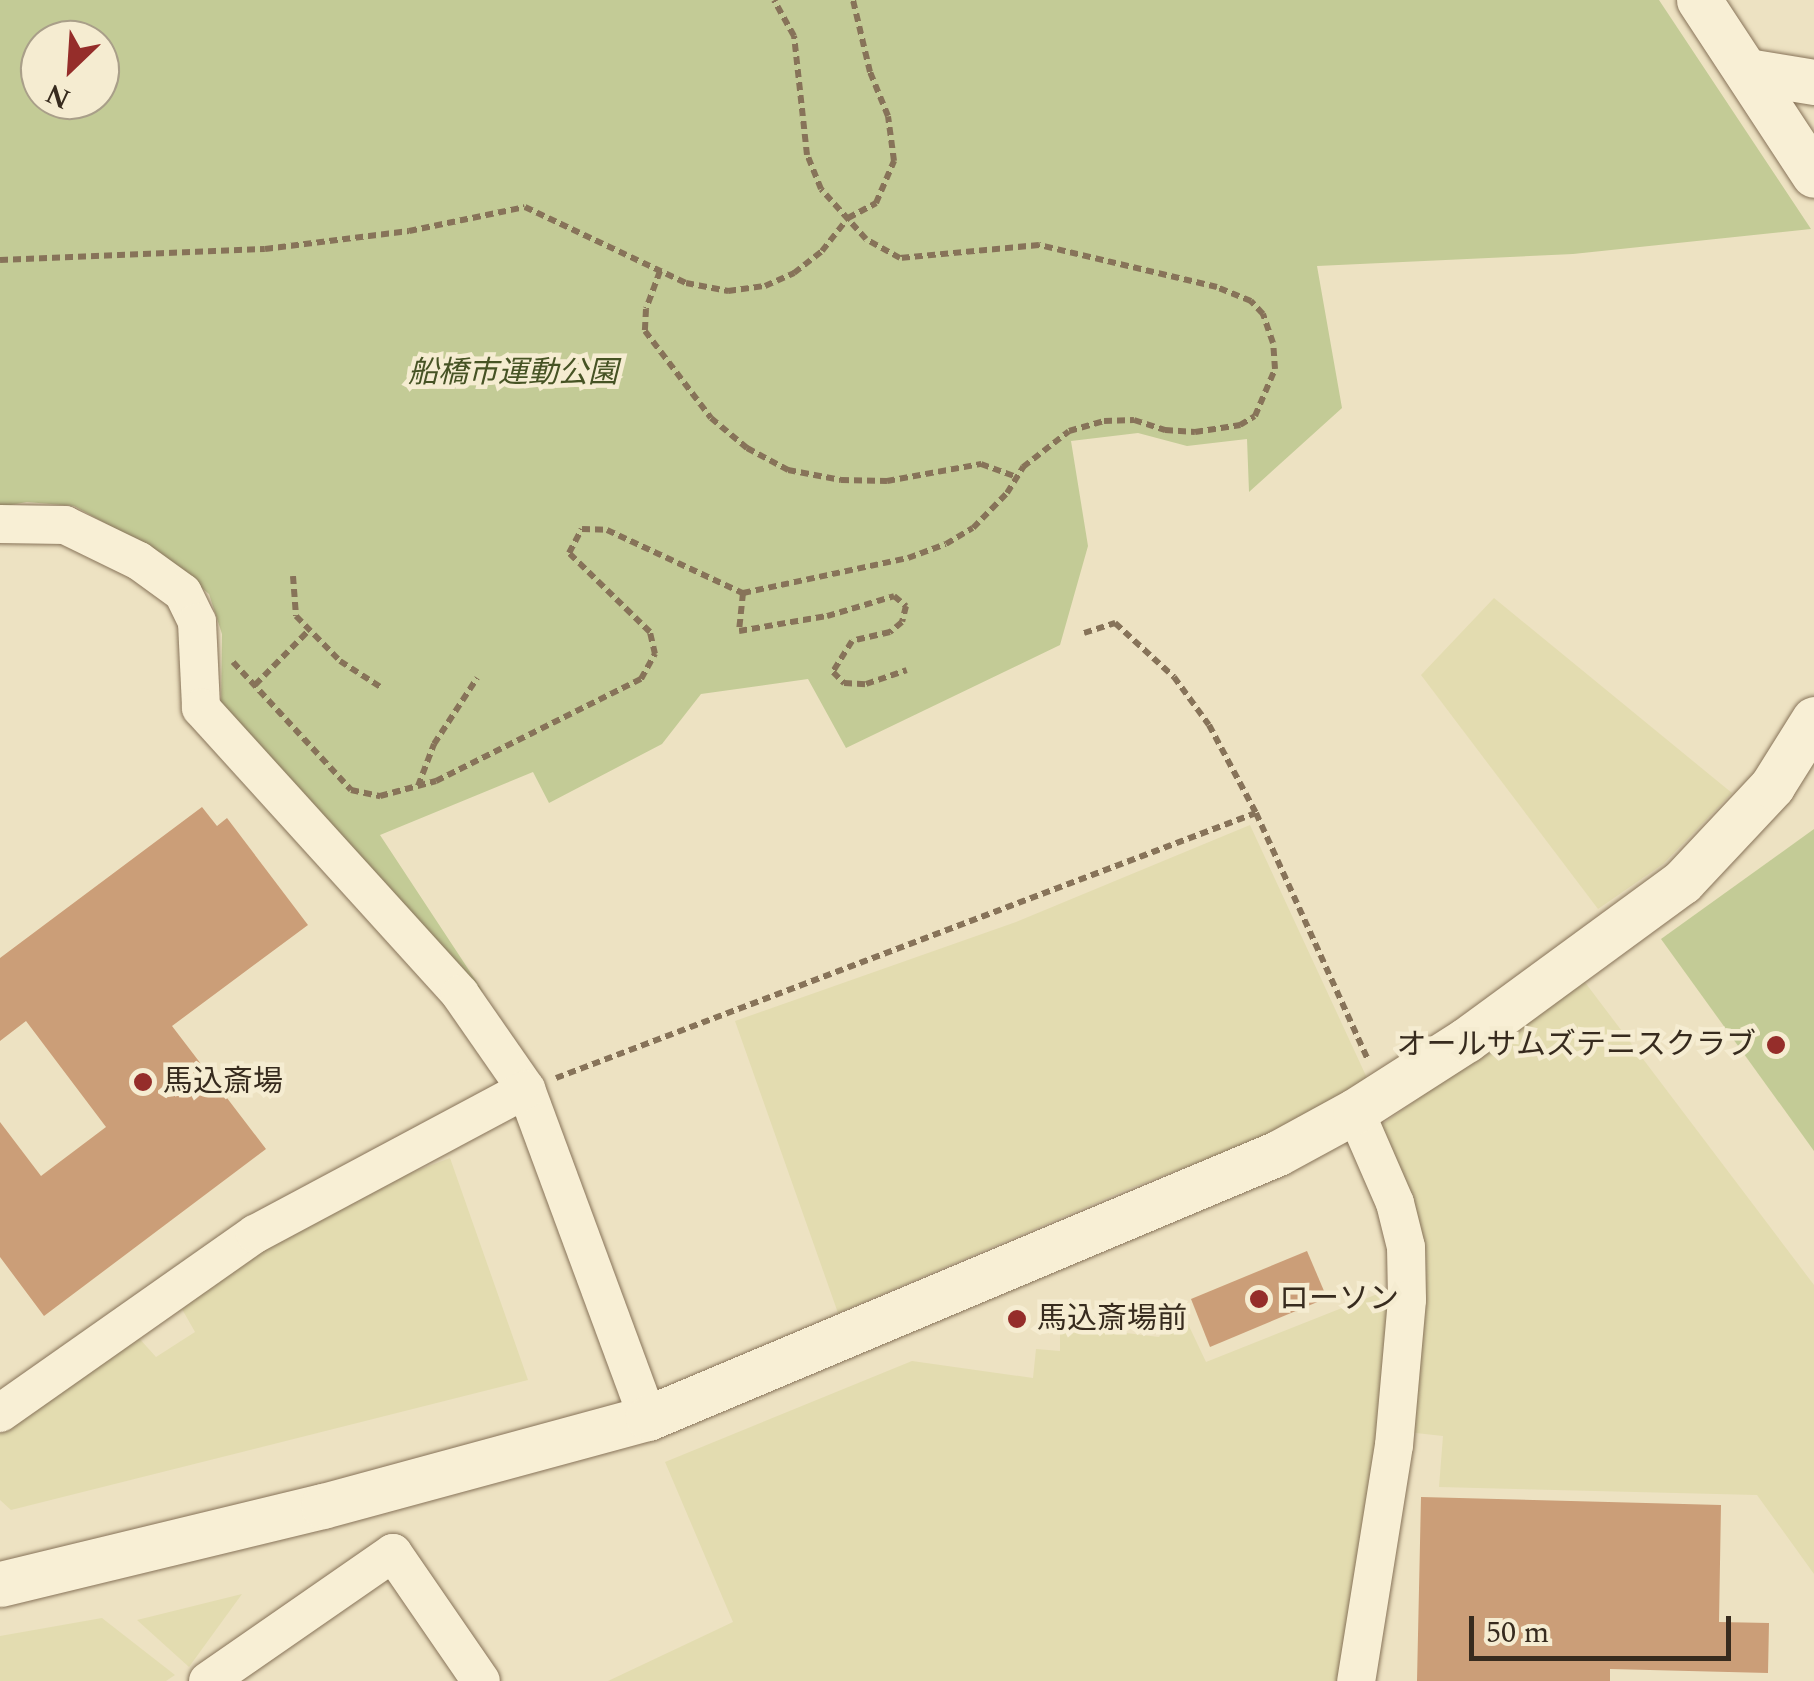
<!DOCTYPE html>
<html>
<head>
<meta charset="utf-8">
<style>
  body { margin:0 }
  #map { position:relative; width:1814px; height:1681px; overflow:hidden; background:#ede2c2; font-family:Spectral,"Noto Sans JP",serif }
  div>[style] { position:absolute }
  .farmland>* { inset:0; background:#e3dcb0 }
  .green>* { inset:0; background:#c3cb96 }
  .building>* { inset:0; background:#cb9e78 }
  .path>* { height:6px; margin-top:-3px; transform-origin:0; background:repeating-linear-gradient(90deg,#877359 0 8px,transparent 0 13px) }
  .roads { filter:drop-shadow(0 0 2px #877359) drop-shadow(0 0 2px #877359) }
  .minor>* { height:38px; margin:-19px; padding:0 19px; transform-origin:19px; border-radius:19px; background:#f8efd5 }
  .tertiary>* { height:45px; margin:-22.5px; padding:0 22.5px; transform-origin:22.5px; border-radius:22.5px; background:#f8efd5 }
  .dots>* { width:28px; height:28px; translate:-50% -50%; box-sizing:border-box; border:5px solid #f5ecd1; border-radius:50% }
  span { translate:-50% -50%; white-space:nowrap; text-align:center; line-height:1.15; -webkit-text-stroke:9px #f5ecd1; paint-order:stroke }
  .park-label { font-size:30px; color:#465324; font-style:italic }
  .poi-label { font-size:30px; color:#372b1e }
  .right { translate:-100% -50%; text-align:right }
  .left { translate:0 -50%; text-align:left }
  .north { position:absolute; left:20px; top:20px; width:100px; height:100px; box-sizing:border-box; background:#f5ecd1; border:2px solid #a99f89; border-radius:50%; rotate:205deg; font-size:28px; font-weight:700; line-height:40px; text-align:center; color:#372b1e }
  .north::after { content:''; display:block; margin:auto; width:35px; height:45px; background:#952d2a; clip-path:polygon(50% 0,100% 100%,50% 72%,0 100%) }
  .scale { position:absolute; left:1469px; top:1616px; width:262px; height:45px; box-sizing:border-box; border:5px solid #372b1e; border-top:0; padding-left:12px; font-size:30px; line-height:35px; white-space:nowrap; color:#372b1e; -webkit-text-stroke:8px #f5ecd1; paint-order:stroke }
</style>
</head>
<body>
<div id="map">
  <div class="farmland">
    <div style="clip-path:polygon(1494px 598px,1732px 793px,1663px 864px,1598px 909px,1421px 675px)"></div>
    <div style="clip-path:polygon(1250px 825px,1367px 1078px,1275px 1133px,1128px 1189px,838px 1313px,735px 1021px,1016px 922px)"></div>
    <div style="clip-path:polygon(1584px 981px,1814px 1285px,1814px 1574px,1757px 1495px,1439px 1487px,1443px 1436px,1407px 1432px,1377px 1128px)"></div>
    <div style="clip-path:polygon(450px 1158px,528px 1380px,11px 1510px,0 1500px,0 1433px,138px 1337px,156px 1357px,195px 1332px,182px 1309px,266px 1245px,345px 1198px)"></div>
    <div style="clip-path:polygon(1390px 1289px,1382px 1438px,1341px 1681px,608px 1681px,733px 1622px,665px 1462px,912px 1361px,1033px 1378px,1036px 1349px,1060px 1351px,1060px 1325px,1159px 1337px,1179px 1305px,1206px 1362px)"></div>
    <div style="clip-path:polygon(242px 1594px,189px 1667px,137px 1620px)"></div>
    <div style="clip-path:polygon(102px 1618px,175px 1675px,166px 1681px,0 1681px,0 1636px)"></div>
  </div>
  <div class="green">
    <div style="clip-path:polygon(evenodd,0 0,1659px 0,1811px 229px,1573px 254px,1317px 266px,1342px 408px,1249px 492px,1247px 439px,1187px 446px,1138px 433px,1071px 441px,1088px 546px,1060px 645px,846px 748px,808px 679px,701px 694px,662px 744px,549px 803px,533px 772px,380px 835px,484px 993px,221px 711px,222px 634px,209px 594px,162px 554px,74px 506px,27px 502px,0 507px,0 0,40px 40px,100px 40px,100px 100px,40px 100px,40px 40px)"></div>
    <div style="clip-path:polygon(1814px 829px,1814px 1151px,1661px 939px)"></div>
  </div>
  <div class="building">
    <div style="clip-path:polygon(202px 807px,217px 826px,227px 818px,308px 925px,172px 1026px,266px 1149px,44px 1316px,0 1257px,0 1122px,41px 1176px,106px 1127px,26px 1021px,0 1041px,0 958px)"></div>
    <div style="clip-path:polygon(1307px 1251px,1327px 1298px,1210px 1347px,1191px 1299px)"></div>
    <div style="clip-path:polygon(1421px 1497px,1721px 1505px,1719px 1622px,1769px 1623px,1768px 1673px,1610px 1669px,1610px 1681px,1417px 1681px)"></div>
  </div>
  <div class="path">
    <div style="left:0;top:260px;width:265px;rotate:-2.4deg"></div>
    <div style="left:265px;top:249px;width:145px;rotate:-7.1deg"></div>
    <div style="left:409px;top:231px;width:118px;rotate:-11.7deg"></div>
    <div style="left:525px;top:207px;width:178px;rotate:25.3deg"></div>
    <div style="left:686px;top:283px;width:43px;rotate:10.8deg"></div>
    <div style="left:728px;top:291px;width:37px;rotate:-8deg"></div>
    <div style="left:765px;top:286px;width:32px;rotate:-24deg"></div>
    <div style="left:794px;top:273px;width:36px;rotate:-38deg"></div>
    <div style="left:822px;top:251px;width:42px;rotate:-51.8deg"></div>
    <div style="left:848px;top:218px;width:32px;rotate:-28deg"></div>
    <div style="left:876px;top:203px;width:46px;rotate:-66.8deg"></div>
    <div style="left:894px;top:161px;width:45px;rotate:-97.6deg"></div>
    <div style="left:888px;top:116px;width:48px;rotate:-112.2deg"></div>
    <div style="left:870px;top:72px;width:74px;rotate:-103.3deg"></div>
    <div style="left:660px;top:271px;width:40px;rotate:110.2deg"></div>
    <div style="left:646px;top:309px;width:22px;rotate:93deg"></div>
    <div style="left:645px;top:331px;width:109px;rotate:52.8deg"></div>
    <div style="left:711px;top:418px;width:47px;rotate:39.8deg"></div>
    <div style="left:747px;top:448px;width:47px;rotate:28.2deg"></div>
    <div style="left:788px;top:470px;width:54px;rotate:10.7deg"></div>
    <div style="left:841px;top:480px;width:46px;rotate:1.2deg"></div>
    <div style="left:887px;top:481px;width:96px;rotate:-10.3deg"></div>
    <div style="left:981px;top:464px;width:38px;rotate:20deg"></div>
    <div style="left:293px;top:576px;width:40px;rotate:85.7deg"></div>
    <div style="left:296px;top:616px;width:63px;rotate:45.6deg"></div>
    <div style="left:340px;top:661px;width:50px;rotate:32.7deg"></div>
    <div style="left:743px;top:593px;width:38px;rotate:96deg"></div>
    <div style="left:739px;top:631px;width:89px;rotate:-9.7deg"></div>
    <div style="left:827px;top:616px;width:70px;rotate:-16.6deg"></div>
    <div style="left:894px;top:596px;width:16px;rotate:40deg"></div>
    <div style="left:906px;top:606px;width:16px;rotate:104deg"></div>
    <div style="left:902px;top:622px;width:16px;rotate:140deg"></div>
    <div style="left:890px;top:632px;width:39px;rotate:167deg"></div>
    <div style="left:852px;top:641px;width:36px;rotate:122deg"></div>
    <div style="left:833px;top:672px;width:16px;rotate:45deg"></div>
    <div style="left:844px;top:683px;width:22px;rotate:3deg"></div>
    <div style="left:866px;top:684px;width:43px;rotate:-18.9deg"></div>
    <div style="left:1084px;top:633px;width:33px;rotate:-18deg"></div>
    <div style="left:1115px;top:623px;width:80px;rotate:42.5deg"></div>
    <div style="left:1174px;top:677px;width:59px;rotate:53.9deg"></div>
    <div style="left:1209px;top:725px;width:100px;rotate:61.9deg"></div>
    <div style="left:1256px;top:813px;width:271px;rotate:65.6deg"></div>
    <div style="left:233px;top:662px;width:174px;rotate:47.3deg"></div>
    <div style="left:351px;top:790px;width:30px;rotate:12deg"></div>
    <div style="left:380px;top:796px;width:58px;rotate:-15deg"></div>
    <div style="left:436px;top:781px;width:229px;rotate:-26.5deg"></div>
    <div style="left:641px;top:679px;width:29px;rotate:-61deg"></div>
    <div style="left:655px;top:654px;width:23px;rotate:-103deg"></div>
    <div style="left:650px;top:632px;width:113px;rotate:-135.7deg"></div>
    <div style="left:569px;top:553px;width:27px;rotate:-62deg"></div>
    <div style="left:582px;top:529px;width:25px;rotate:2deg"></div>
    <div style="left:607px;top:530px;width:150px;rotate:24.9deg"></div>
    <div style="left:743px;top:593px;width:169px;rotate:-12deg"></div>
    <div style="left:908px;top:558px;width:40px;rotate:-20.2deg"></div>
    <div style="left:946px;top:544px;width:31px;rotate:-31deg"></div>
    <div style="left:973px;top:528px;width:49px;rotate:-45.8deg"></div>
    <div style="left:1007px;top:493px;width:31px;rotate:-58deg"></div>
    <div style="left:1023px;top:467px;width:58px;rotate:-38deg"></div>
    <div style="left:1069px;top:431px;width:36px;rotate:-16deg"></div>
    <div style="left:1104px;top:421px;width:30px;rotate:-2deg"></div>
    <div style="left:1134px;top:420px;width:33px;rotate:18deg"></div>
    <div style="left:1165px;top:430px;width:30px;rotate:4deg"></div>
    <div style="left:1195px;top:432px;width:46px;rotate:-8.8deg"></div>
    <div style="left:1240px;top:425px;width:17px;rotate:-31deg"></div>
    <div style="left:1255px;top:416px;width:51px;rotate:-66.9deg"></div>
    <div style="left:1275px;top:369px;width:26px;rotate:-94deg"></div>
    <div style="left:1273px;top:343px;width:31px;rotate:-109deg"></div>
    <div style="left:1263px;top:314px;width:18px;rotate:-133deg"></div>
    <div style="left:1251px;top:301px;width:37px;rotate:-158deg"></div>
    <div style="left:1217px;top:287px;width:183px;rotate:-166.7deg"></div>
    <div style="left:1039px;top:245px;width:140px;rotate:174.7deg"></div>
    <div style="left:900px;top:258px;width:39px;rotate:-151deg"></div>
    <div style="left:866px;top:239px;width:67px;rotate:-132deg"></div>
    <div style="left:821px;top:189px;width:37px;rotate:-112deg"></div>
    <div style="left:807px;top:155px;width:120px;rotate:-96.2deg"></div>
    <div style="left:794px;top:36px;width:41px;rotate:-119.1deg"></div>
    <div style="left:255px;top:685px;width:76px;rotate:-45.5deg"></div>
    <div style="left:418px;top:786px;width:45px;rotate:-69.1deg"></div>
    <div style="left:434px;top:744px;width:79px;rotate:-56.9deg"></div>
    <div style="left:556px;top:1078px;width:748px;rotate:-20.74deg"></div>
  </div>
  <div class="roads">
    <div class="minor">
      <div style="left:0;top:524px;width:65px;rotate:0.9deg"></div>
      <div style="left:65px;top:525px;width:82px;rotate:25.9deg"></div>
      <div style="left:139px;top:561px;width:54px;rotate:36deg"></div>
      <div style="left:183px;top:593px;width:32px;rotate:64deg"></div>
      <div style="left:197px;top:622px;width:86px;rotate:87.3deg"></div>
      <div style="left:201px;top:708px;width:386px;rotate:47.8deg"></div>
      <div style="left:460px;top:994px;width:116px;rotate:55.2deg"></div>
      <div style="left:526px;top:1089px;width:351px;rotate:69.7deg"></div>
      <div style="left:1355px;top:1111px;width:100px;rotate:66.5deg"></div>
      <div style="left:1395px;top:1203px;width:45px;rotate:76deg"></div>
      <div style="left:1406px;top:1247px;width:53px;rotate:88.9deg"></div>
      <div style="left:1407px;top:1300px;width:146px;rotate:95.1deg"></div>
      <div style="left:1394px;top:1445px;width:239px;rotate:99.1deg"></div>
      <div style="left:0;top:1413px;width:312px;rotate:-35.1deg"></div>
      <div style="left:255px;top:1234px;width:307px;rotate:-28.1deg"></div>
      <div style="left:208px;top:1681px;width:225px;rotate:-34.7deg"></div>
      <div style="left:393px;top:1553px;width:155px;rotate:55.5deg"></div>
    </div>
    <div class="tertiary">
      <div style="left:1699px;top:0;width:209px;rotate:56.7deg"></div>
      <div style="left:1747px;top:71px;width:68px;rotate:9.3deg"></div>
      <div style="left:0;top:1584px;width:332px;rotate:-13.6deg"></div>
      <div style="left:323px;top:1506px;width:337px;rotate:-15.2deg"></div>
      <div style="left:648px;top:1418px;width:683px;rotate:-22.81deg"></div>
      <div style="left:1278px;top:1153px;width:88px;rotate:-28.6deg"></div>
      <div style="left:1355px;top:1111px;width:132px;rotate:-32.6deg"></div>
      <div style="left:1466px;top:1040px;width:268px;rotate:-36.2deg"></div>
      <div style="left:1682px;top:882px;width:132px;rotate:-46.8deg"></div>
      <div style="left:1772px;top:786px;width:79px;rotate:-57.9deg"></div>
    </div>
  </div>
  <div class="dots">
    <div style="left:1776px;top:1045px;background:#952d2a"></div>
    <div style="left:143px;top:1082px;background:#952d2a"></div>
    <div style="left:1259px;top:1299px;background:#952d2a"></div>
    <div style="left:1017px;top:1319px;background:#952d2a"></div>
  </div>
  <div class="park-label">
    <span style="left:513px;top:373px">船橋市運動公園</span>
  </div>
  <div class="poi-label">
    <span class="right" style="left:1756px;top:1045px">オールサムズテニスクラブ</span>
    <span class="left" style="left:163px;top:1082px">馬込斎場</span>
    <span class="left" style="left:1279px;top:1299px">ローソン</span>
    <span class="left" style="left:1037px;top:1319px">馬込斎場前</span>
  </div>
  <div class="north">N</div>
  <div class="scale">50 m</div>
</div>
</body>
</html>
